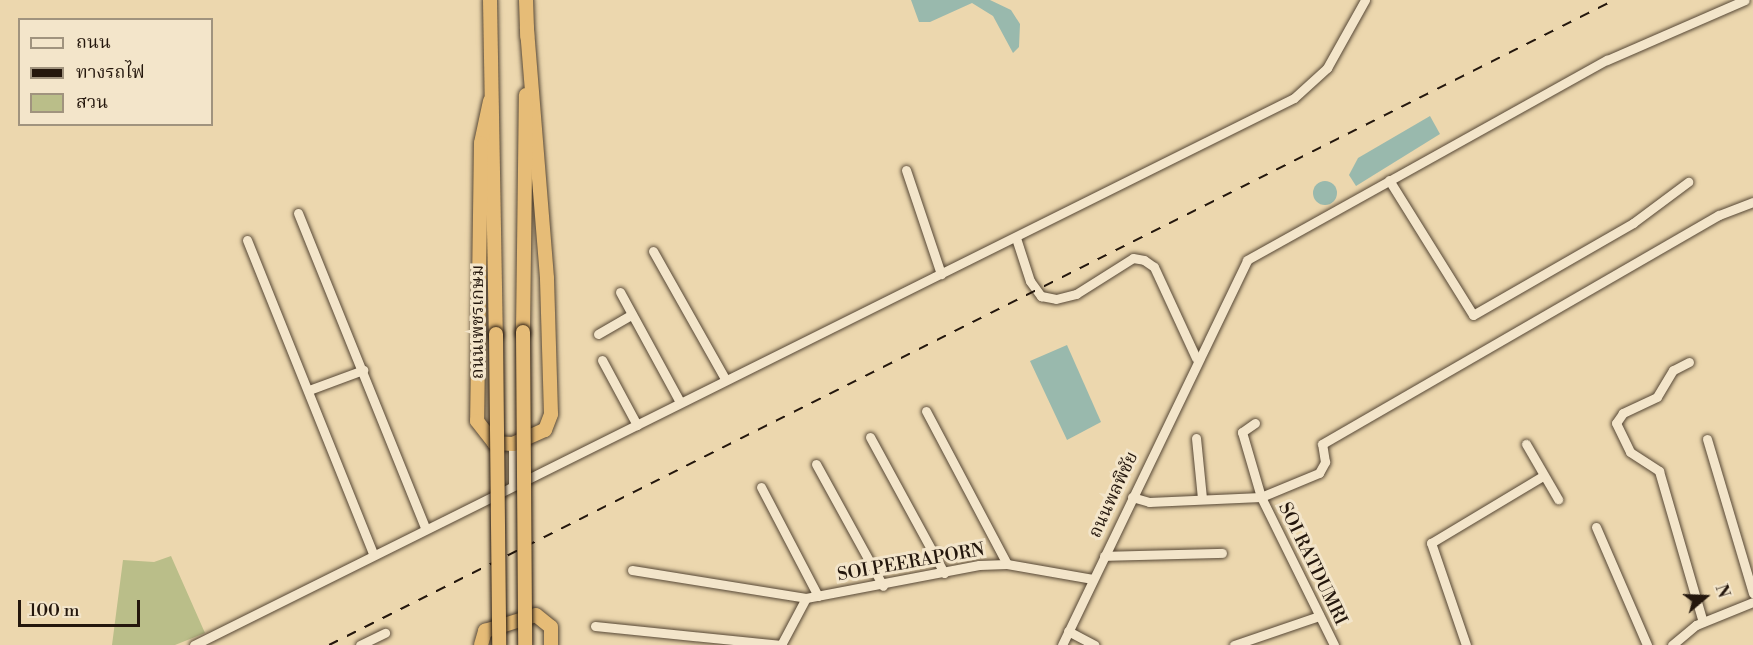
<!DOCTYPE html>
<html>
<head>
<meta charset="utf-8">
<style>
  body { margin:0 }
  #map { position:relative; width:1753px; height:645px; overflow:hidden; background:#ecd7ae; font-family:"Libre Bodoni","Noto Serif Thai",serif }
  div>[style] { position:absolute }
  .green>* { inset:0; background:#babe89 }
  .water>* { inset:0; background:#99b9ad }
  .round { border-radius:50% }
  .roads { filter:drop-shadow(0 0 2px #564735) drop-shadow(0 0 2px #564735) }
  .minor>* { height:9px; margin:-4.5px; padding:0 4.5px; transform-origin:4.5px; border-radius:4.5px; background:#f3e5ca }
  .highway>* { height:14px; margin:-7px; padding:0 7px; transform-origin:7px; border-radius:7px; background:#e6bc77 }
  .rail>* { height:2px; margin-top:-1px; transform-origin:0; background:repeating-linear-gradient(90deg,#24170d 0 10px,transparent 0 20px) }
  .bridges { filter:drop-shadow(0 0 2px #24170d) drop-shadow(0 0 2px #24170d) }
  .highway-bridge>* { height:14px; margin:-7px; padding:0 7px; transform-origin:7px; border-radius:7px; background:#e6bc77 }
  span { translate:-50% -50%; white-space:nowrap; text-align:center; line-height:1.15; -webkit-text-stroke:6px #f3e5ca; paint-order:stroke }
  .street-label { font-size:18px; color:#24170d }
  .legend { position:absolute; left:18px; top:18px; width:195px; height:108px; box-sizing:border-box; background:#f3e5ca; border:2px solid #a0937e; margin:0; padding:8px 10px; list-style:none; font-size:18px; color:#24170d }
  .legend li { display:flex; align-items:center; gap:12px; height:30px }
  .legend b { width:30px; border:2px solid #a0937e }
  .north { position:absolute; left:1675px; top:567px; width:60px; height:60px; -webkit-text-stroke:4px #f3e5ca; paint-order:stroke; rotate:71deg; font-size:16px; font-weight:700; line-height:24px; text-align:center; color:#24170d }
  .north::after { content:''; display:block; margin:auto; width:21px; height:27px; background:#24170d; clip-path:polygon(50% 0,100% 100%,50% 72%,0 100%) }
  .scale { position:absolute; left:18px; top:600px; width:122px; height:27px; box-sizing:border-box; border:3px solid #24170d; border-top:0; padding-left:8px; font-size:18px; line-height:21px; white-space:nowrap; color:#24170d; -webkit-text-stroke:4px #f3e5ca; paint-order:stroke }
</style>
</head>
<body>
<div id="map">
  <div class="green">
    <div style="clip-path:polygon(171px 556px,205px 633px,175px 645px,112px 645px,123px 560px,154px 562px)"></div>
  </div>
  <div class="water">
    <div style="clip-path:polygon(911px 0,990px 0,1011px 10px,1020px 24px,1019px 47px,1013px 53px,993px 16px,972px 3px,930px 22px,919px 22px)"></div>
    <div style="clip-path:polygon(1430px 116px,1440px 134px,1356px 186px,1349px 175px,1358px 158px)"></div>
    <div class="round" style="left:1313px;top:181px;width:24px;height:24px"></div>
    <div style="clip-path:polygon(1067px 345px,1101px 422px,1067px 440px,1030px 361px)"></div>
  </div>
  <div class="roads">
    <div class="minor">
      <div style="left:906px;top:170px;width:110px;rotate:71.4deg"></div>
      <div style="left:1389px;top:180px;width:159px;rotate:58.1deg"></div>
      <div style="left:1473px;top:315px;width:185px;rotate:-29.9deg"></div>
      <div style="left:1633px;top:223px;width:69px;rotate:-36.7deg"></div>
      <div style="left:298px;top:213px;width:340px;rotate:68deg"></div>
      <div style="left:1016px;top:238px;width:45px;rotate:72deg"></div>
      <div style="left:1030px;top:281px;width:19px;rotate:54deg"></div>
      <div style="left:1041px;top:296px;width:15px;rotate:11deg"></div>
      <div style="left:1056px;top:299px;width:21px;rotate:-14deg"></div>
      <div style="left:1076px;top:294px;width:67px;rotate:-32.3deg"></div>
      <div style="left:1133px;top:258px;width:11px;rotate:10deg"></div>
      <div style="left:1144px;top:260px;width:12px;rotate:35deg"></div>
      <div style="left:1154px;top:267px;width:100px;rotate:65.2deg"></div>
      <div style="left:247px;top:240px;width:337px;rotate:68.1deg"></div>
      <div style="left:653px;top:251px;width:147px;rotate:60.6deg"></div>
      <div style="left:620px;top:292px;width:125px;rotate:61.4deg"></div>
      <div style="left:598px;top:334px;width:39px;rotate:-30deg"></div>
      <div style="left:602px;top:360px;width:74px;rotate:61.7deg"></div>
      <div style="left:1689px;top:362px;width:18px;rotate:153deg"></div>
      <div style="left:1673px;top:370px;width:31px;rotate:121deg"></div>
      <div style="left:1657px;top:397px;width:38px;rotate:155deg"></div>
      <div style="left:1623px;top:413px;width:12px;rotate:125deg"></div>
      <div style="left:1616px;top:423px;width:32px;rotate:64deg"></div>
      <div style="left:1630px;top:452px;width:35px;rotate:33deg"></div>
      <div style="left:1659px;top:471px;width:157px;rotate:73.8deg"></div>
      <div style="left:309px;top:390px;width:58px;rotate:-20.3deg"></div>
      <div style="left:926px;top:411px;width:173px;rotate:62.1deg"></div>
      <div style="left:1255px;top:423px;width:16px;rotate:145deg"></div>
      <div style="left:1242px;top:432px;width:68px;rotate:73.7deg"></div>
      <div style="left:1261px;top:497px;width:165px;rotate:63.7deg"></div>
      <div style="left:870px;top:437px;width:155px;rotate:61.4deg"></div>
      <div style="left:1196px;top:438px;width:60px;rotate:84.3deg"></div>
      <div style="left:1707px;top:439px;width:161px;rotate:73.4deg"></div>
      <div style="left:513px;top:444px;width:39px;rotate:90deg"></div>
      <div style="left:1526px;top:444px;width:64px;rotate:59.8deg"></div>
      <div style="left:816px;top:464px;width:139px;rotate:61.2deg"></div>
      <div style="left:761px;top:487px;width:123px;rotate:62.4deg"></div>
      <div style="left:1132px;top:497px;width:18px;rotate:16deg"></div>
      <div style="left:1149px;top:502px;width:112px;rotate:-2.6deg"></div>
      <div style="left:1261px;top:497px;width:63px;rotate:-22.5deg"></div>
      <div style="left:1319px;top:473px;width:13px;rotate:-61deg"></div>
      <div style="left:1325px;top:462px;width:18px;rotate:-99deg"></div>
      <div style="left:1322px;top:444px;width:458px;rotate:-30deg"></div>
      <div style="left:1719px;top:215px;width:36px;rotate:-21deg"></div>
      <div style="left:1596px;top:527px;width:129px;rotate:66.6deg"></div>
      <div style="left:1104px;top:556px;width:118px;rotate:-1.5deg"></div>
      <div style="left:632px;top:570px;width:176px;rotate:9.1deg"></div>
      <div style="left:806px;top:598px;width:176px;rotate:-10.8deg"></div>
      <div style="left:979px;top:565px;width:28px;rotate:-2deg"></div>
      <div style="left:1007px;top:564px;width:87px;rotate:9.9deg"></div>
      <div style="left:595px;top:626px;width:187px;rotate:5.8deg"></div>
      <div style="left:1068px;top:631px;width:30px;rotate:28deg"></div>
      <div style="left:194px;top:645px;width:1228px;rotate:-26.44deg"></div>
      <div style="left:1294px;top:98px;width:45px;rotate:-42.3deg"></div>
      <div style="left:1327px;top:68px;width:78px;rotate:-60.8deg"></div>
      <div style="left:360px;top:645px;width:28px;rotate:-26deg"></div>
      <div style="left:781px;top:645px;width:53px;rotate:-62deg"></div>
      <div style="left:1062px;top:645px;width:427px;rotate:-64.3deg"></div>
      <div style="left:1247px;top:260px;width:412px;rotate:-29.1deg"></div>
      <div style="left:1607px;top:60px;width:150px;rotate:-23.5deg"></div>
      <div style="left:1234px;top:645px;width:90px;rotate:-18.8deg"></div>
      <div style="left:1466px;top:645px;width:108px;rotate:-108.9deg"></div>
      <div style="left:1431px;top:543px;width:131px;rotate:-30.9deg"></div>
      <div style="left:1672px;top:645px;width:31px;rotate:-40deg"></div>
      <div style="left:1696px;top:625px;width:61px;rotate:-22deg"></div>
    </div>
    <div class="highway">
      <div style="left:490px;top:0;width:334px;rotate:89deg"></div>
      <div style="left:526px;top:0;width:37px;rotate:88deg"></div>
      <div style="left:490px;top:101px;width:43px;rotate:102.1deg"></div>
      <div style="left:481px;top:143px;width:278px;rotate:90.8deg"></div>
      <div style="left:477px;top:421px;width:28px;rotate:52deg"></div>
      <div style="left:494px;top:443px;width:19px;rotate:3deg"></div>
      <div style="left:513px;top:444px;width:35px;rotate:-24deg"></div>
      <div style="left:545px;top:430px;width:17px;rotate:-69deg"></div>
      <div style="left:551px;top:414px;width:136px;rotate:-91.7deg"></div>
      <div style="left:547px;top:278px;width:251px;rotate:-94.6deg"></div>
      <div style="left:523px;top:332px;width:237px;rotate:-89.3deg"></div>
      <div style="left:481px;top:645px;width:15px;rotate:-74deg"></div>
      <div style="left:485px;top:631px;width:53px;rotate:-17.4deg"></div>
      <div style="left:536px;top:615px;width:19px;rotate:39deg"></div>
      <div style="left:551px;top:627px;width:18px;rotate:90deg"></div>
    </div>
  </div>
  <div class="rail">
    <div style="left:329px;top:645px;width:1438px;rotate:-26.65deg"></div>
  </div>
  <div class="bridges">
    <div class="highway-bridge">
      <div style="left:523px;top:332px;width:313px;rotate:89.6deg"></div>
      <div style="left:496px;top:334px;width:311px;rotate:89.4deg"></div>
    </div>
  </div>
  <div class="street-label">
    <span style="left:478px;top:322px;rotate:-90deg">ถนนเพชรเกษม</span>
    <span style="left:1114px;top:495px;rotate:-65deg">ถนนพลพิชัย</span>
    <span style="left:911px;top:563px;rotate:-10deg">SOI PEERAPORN</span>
    <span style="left:1312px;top:564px;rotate:64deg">SOI RATDUMRI</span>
  </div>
  <ul class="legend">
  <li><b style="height:8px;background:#f3e5ca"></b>ถนน</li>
  <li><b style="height:8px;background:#24170d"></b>ทางรถไฟ</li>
  <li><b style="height:16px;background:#babe89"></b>สวน</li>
  </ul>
  <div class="north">N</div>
  <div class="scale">100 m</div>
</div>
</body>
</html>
